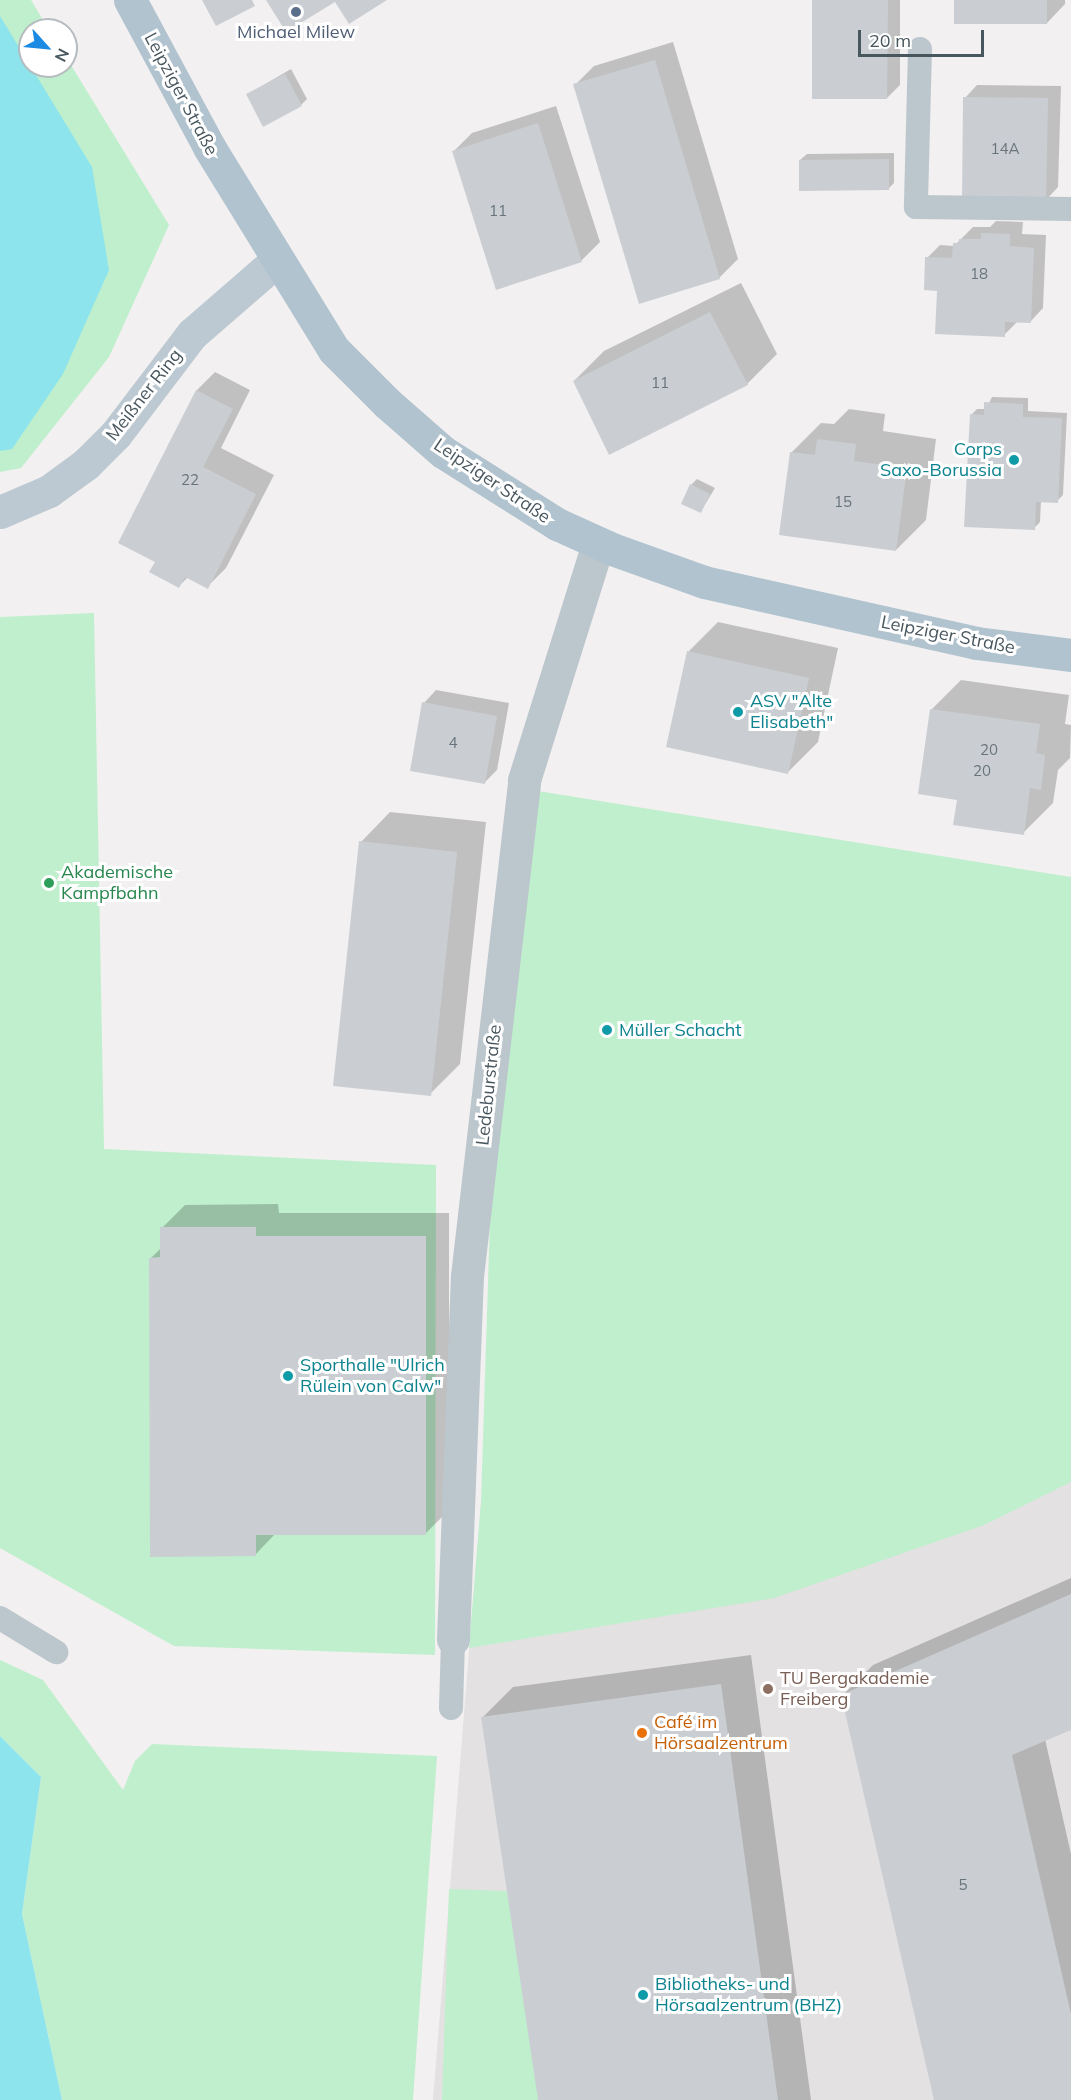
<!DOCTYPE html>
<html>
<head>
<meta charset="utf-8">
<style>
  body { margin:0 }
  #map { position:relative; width:1071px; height:2100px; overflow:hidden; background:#f2f0f0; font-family:Mulish,sans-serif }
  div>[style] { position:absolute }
  .education>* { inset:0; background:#e3e1e2 }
  .green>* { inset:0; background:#bfefcc }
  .water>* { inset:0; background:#8de4ec }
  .shadow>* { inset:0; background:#0003 }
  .building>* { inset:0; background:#caced3 }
  .lane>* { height:24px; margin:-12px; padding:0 12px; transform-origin:12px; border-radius:12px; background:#bcc6cd }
  .street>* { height:33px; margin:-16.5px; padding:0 16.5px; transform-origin:16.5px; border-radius:16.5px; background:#bcc6cd }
  .secondary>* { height:33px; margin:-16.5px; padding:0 16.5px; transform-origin:16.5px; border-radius:16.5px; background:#bcc9d2 }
  .primary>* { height:33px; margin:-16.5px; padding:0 16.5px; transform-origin:16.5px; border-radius:16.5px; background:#b0c3cf }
  .dots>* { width:16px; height:16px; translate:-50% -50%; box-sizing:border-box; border:3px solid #fff; border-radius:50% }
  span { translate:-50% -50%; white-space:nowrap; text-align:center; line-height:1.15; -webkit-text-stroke:6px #fff; paint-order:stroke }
  .number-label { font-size:15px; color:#68747b }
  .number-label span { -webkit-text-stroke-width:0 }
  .service-label { font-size:18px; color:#4e5e75 }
  .street-label { font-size:18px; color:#48565e }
  .culture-label { font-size:18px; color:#0d838f }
  .right { translate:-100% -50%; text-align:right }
  .left { translate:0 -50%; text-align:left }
  .leisure-label { font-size:18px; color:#27864d }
  .education-label { font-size:18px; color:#785e54 }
  .food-label { font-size:18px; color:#c56008 }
  .north { position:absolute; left:18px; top:18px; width:60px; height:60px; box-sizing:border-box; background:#fff; border:2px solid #b6bbbf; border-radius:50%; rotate:117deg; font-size:16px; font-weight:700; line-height:24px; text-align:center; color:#48565e }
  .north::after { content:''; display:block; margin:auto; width:21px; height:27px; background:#1a8ae3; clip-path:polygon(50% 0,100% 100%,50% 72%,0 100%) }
  .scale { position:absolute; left:858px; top:30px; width:126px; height:27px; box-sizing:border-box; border:3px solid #48565e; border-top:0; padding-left:8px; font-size:18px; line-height:21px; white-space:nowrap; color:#48565e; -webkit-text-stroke:4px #fff; paint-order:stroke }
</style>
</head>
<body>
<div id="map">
  <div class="education">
    <div style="clip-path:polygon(1071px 1242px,1071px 2100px,433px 2100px,481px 1502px)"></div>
  </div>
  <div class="green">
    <div style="clip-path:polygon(0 0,31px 0,49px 30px,30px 30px,30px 66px,66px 66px,66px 57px,169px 225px,109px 357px,21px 468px,0 472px)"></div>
    <div style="clip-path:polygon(94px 613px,104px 1149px,436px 1165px,435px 1655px,174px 1646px,0 1548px,0 617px)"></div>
    <div style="clip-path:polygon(538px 791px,1071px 877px,1071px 1482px,984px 1525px,774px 1598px,469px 1648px,481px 1502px,492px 1157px)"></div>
    <div style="clip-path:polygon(0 1660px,43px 1680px,123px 1790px,135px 1761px,152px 1744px,437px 1756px,413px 2100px,62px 2100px,22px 1914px,41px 1777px,0 1736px)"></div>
    <div style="clip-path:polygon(449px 1889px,507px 1891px,541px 2100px,442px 2100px)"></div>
  </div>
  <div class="water">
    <div style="clip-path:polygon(0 16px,92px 167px,109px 270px,63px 374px,12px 449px,0 451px)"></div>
    <div style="clip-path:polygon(0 1736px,41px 1777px,22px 1914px,62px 2100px,0 2100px)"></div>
  </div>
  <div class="shadow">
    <div style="clip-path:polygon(814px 0,900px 0,900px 85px,887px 98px)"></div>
    <div style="clip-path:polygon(955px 0,1065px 0,1065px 4px,1047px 23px)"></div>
    <div style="clip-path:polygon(673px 42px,738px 259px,719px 278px,575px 85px,594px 66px)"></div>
    <div style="clip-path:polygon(291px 69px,307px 99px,301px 105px,248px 94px)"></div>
    <div style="clip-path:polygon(977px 85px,1061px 86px,1058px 187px,1046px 200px,965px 98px)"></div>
    <div style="clip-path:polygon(556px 106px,600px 242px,582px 260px,497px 288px,453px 152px,472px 133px)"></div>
    <div style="clip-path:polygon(894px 153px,894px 183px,888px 189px,800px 160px,807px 154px)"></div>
    <div style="clip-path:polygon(996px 221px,1023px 222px,1022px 234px,1046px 235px,1043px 308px,1031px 321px,1017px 322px,1004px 335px,939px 290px,927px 258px,940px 245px,954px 246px,973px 227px,990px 227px)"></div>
    <div style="clip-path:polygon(741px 283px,777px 354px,747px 384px,574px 381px,604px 351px)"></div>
    <div style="clip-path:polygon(215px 372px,250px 390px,221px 448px,274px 475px,226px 568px,207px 587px,188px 577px,179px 586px,157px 561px,197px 390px)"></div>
    <div style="clip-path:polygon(992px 397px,1028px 398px,1028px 411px,1067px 413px,1063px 495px,1057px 501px,1041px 501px,1040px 522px,1034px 528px,971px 415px,977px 409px,986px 409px)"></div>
    <div style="clip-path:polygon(849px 409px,885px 414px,883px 431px,936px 439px,926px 520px,896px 550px,791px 453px,821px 423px,834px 424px)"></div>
    <div style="clip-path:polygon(697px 479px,715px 488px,701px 511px,691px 485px)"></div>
    <div style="clip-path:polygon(718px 622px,838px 648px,818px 742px,788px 772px,688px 652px)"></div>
    <div style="clip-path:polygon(961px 680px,1069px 695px,1065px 724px,1071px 725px,1070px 758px,1058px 770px,1053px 803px,1023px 833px,931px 710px)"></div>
    <div style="clip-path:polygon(436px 690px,509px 703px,497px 770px,484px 783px,424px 703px)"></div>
    <div style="clip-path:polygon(390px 812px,486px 822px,460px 1064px,430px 1094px,361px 842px)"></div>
    <div style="clip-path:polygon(278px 1204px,279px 1213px,449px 1213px,449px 1510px,426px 1533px,276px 1533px,255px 1555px,151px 1258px,161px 1248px,162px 1228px,185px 1205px)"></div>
    <div style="clip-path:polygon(1071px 1578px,1071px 1728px,1045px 1739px,1071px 1854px,1071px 2100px,935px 2100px,843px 1695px,873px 1665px)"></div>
    <div style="clip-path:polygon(751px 1655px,811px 2100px,539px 2100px,483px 1717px,513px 1687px)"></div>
  </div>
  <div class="building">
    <div style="clip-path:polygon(202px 0,252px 0,255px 6px,216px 26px)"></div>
    <div style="clip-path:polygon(266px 0,387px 0,349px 24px,335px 2px,286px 32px)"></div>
    <div style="clip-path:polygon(812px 0,888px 0,887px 99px,812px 99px)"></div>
    <div style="clip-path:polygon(954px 0,1047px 0,1047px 24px,954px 24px)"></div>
    <div style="clip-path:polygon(655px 60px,720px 279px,639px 304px,573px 84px)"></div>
    <div style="clip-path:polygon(285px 74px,302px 106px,263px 127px,246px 94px)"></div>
    <div style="clip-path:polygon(963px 97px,1048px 98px,1046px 201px,962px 200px)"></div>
    <div style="clip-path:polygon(538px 123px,582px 262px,496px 290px,452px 151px)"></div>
    <div style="clip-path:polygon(889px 159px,889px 190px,799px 191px,799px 160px)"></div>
    <div style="clip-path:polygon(981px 233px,1010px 234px,1010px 246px,1034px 248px,1031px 323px,1005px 322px,1005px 337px,935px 334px,937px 291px,924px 290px,925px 257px,952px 258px,953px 243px,959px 243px,959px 239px,981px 239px)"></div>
    <div style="clip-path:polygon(710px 312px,748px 385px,609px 455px,573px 381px)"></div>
    <div style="clip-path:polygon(196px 390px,233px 409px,203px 467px,256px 494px,208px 589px,185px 577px,179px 588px,149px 572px,155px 562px,118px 543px)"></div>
    <div style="clip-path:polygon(984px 402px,1023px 404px,1023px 417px,1062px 418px,1058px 503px,1036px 502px,1035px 530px,964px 527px,970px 414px,984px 415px)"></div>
    <div style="clip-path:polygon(817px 439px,856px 444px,854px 461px,907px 468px,896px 551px,779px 535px,790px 452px,815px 455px)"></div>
    <div style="clip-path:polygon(690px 484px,710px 494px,701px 513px,681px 504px)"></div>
    <div style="clip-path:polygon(687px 651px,809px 678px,788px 774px,666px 747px)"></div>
    <div style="clip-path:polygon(422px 702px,497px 716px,485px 784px,410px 771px)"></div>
    <div style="clip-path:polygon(930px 709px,1040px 724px,1036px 753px,1045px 755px,1041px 790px,1030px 788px,1024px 835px,953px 825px,957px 800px,918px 794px)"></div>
    <div style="clip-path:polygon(359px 841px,457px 852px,431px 1096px,333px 1086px)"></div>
    <div style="clip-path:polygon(160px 1227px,256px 1227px,256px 1236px,426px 1236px,426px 1535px,256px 1535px,256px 1556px,150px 1557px,149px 1258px,160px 1257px)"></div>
    <div style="clip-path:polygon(1071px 1594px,1071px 1730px,1012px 1755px,1071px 2014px,1071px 2100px,934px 2100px,841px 1695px)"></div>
    <div style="clip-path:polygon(721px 1684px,778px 2100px,538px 2100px,481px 1717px)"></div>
  </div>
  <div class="lane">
    <div style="left:920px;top:49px;width:158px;rotate:91.5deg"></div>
    <div style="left:916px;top:207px;width:155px;rotate:0.7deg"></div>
    <div style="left:0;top:1618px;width:66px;rotate:31.3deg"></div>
    <div style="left:451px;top:1708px;width:69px;rotate:-88.3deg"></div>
  </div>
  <div class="street">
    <div style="left:453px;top:1639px;width:363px;rotate:-87.8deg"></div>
    <div style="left:467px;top:1276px;width:499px;rotate:-83.4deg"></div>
    <div style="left:524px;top:780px;width:247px;rotate:-72.6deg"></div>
  </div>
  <div class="secondary">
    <div style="left:0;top:512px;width:53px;rotate:-23.2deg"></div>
    <div style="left:49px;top:491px;width:46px;rotate:-36.1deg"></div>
    <div style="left:86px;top:464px;width:42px;rotate:-45deg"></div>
    <div style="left:116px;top:434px;width:126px;rotate:-52.8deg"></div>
    <div style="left:192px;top:334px;width:111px;rotate:-41deg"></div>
  </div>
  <div class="primary">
    <div style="left:130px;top:0;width:167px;rotate:61.7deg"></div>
    <div style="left:209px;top:147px;width:238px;rotate:58.4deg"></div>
    <div style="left:334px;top:350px;width:75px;rotate:45deg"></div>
    <div style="left:387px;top:403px;width:74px;rotate:41.2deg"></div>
    <div style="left:443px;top:452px;width:135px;rotate:32.3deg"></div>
    <div style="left:557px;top:524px;width:60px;rotate:24.4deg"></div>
    <div style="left:612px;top:549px;width:98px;rotate:19.7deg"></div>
    <div style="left:704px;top:582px;width:279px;rotate:12.6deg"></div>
    <div style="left:976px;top:643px;width:96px;rotate:7.2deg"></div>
  </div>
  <div class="dots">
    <div style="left:296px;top:12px;background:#5c6f8a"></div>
    <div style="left:1014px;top:460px;background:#0f9aa8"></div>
    <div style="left:738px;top:712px;background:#0f9aa8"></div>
    <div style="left:49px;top:883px;background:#2e9e5b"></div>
    <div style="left:607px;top:1030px;background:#0f9aa8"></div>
    <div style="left:288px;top:1376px;background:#0f9aa8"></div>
    <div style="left:768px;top:1689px;background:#8d6e63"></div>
    <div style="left:642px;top:1733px;background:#e8710a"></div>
    <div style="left:643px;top:1995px;background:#0f9aa8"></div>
  </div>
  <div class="number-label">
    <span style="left:1005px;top:149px">14A</span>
    <span style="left:498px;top:211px">11</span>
    <span style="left:979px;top:274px">18</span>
    <span style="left:660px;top:383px">11</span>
    <span style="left:190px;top:480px">22</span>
    <span style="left:843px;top:502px">15</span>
    <span style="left:453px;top:743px">4</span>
    <span style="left:989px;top:750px">20</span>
    <span style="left:982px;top:771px">20</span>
    <span style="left:963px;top:1885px">5</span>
  </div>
  <div class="service-label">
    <span style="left:296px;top:32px">Michael Milew</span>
  </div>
  <div class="street-label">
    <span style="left:181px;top:94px;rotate:62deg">Leipziger Straße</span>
    <span style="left:144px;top:395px;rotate:-52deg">Meißner Ring</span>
    <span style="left:492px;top:481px;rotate:34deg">Leipziger Straße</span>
    <span style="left:948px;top:635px;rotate:11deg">Leipziger Straße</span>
    <span style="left:489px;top:1085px;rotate:-84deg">Ledeburstraße</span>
  </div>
  <div class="culture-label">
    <span class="right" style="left:1002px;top:460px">Corps<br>Saxo-Borussia</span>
    <span class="left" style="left:750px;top:712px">ASV "Alte<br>Elisabeth"</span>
    <span class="left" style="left:619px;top:1030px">Müller Schacht</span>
    <span class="left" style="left:300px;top:1376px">Sporthalle "Ulrich<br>Rülein von Calw"</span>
    <span class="left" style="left:655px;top:1995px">Bibliotheks- und<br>Hörsaalzentrum (BHZ)</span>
  </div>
  <div class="leisure-label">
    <span class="left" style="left:61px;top:883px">Akademische<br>Kampfbahn</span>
  </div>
  <div class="education-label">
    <span class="left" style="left:780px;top:1689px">TU Bergakademie<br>Freiberg</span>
  </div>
  <div class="food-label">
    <span class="left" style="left:654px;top:1733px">Café im<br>Hörsaalzentrum</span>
  </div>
  <div class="north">N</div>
  <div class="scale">20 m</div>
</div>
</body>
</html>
